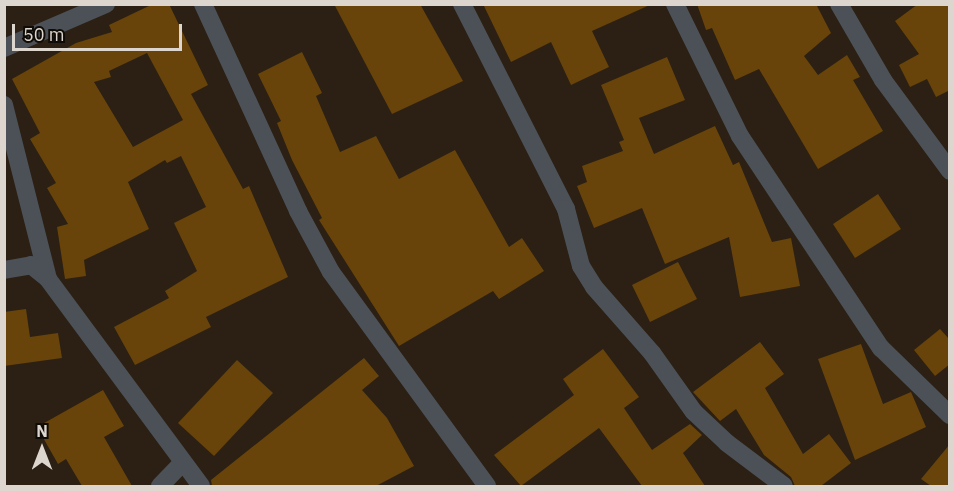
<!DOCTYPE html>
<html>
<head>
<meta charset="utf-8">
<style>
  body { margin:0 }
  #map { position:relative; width:954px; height:491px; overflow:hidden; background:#2b2013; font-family:"IBM Plex Sans",sans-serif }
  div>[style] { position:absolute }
  .building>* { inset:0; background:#68430a }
  .street>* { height:18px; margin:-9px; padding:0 9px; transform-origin:9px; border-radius:9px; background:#4c5158 }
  span { translate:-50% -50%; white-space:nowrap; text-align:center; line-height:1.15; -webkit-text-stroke:5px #0f0b06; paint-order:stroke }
  .frame { position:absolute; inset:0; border:6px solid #ddd6ce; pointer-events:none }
  .north { position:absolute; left:12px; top:419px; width:60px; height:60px; -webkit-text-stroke:4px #0f0b06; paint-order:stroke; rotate:0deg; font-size:16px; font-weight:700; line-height:24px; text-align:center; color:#ddd6ce }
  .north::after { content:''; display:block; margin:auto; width:21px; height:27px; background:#ddd6ce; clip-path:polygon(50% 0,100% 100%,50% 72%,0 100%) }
  .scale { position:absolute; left:12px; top:24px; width:170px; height:27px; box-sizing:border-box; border:3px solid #ddd6ce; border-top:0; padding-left:8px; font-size:18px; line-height:21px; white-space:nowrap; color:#ddd6ce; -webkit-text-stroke:4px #0f0b06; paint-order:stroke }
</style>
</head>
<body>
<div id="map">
  <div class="building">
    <div style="clip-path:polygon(evenodd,153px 4px,169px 4px,208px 85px,191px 94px,243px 189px,249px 186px,288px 277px,206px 317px,211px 327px,135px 365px,114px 327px,169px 298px,165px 291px,197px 271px,174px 223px,206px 207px,181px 156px,167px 163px,165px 160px,128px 182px,149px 229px,84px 260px,86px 276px,65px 279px,57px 227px,68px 224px,47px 188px,56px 183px,30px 139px,40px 133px,12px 79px,76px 43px,112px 32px,109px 25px,153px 4px,147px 53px,183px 120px,133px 147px,94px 82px,111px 77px,109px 71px,147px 53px)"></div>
    <div style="clip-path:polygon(334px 4px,420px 4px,463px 81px,392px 114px)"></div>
    <div style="clip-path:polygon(483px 4px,652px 4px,592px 31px,609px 67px,571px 85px,551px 42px,511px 62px)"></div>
    <div style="clip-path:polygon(697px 4px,816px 4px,831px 33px,804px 56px,818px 75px,847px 55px,860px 77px,853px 80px,883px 131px,818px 169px,759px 69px,735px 80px,712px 28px,706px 30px)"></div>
    <div style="clip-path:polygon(918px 4px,950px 4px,950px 90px,936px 97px,927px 79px,910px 87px,899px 65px,919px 54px,895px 21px)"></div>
    <div style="clip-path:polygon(302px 52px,322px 93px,316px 96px,340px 152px,376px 136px,399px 179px,455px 150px,509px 247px,522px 238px,544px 271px,499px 299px,493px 291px,399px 346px,319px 220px,322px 218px,292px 160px,277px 123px,281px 121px,258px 74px)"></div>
    <div style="clip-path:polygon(667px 57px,685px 100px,639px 118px,654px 154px,715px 126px,733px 165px,739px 162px,772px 242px,791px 238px,800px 286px,740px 297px,729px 237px,665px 264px,642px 208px,594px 228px,577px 186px,587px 182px,582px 166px,623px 151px,619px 142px,624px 140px,601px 85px)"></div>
    <div style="clip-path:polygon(878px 194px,901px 229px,855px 258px,833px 224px)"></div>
    <div style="clip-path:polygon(678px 262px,697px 299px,650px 322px,632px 285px)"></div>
    <div style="clip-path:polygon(26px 309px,30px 337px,58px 333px,62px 358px,4px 366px,4px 312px)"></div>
    <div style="clip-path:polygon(940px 329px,950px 340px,950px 364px,935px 376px,914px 350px)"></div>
    <div style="clip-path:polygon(760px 342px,784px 374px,765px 388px,803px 454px,829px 434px,851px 463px,821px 486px,795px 486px,791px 477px,764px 455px,736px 409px,720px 421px,693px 392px)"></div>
    <div style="clip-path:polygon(861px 344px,883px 404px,911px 392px,926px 427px,855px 460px,818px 359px)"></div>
    <div style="clip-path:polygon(603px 349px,639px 397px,624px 408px,652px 450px,690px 424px,702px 435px,683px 453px,705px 486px,642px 486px,599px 428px,521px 486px,494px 455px,574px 395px,563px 379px)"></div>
    <div style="clip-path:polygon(364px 358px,379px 376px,362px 390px,387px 418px,414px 466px,376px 486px,212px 486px,211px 480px)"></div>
    <div style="clip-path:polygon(237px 360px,273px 393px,214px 456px,178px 423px)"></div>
    <div style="clip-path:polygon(103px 390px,124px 426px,104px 437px,132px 486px,82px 486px,66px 459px,58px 464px,37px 427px)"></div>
    <div style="clip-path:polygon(950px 444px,950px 486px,931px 486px,921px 479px)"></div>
  </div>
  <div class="street">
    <div style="left:203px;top:4px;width:228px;rotate:65.3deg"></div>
    <div style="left:298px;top:211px;width:69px;rotate:61.6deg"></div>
    <div style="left:331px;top:272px;width:265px;rotate:53.9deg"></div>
    <div style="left:462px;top:4px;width:230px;rotate:63.1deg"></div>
    <div style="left:566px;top:209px;width:59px;rotate:75.3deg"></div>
    <div style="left:581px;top:266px;width:25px;rotate:58deg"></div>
    <div style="left:594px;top:287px;width:88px;rotate:48.7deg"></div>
    <div style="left:652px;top:353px;width:72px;rotate:54.6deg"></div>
    <div style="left:694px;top:412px;width:45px;rotate:43.2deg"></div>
    <div style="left:727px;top:443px;width:71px;rotate:37deg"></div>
    <div style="left:675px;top:4px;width:147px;rotate:63.8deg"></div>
    <div style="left:740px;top:136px;width:255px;rotate:56.4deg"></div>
    <div style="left:881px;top:348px;width:96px;rotate:44.2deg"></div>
    <div style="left:839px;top:4px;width:88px;rotate:59.9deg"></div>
    <div style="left:883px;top:80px;width:113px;rotate:53.6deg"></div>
    <div style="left:4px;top:48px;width:111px;rotate:-23.3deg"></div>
    <div style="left:4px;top:105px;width:179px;rotate:75.8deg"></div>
    <div style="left:4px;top:270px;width:27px;rotate:-10deg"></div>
    <div style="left:31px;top:265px;width:22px;rotate:39deg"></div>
    <div style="left:48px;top:279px;width:257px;rotate:53.5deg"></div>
    <div style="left:160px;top:486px;width:33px;rotate:-46deg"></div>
  </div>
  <div class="frame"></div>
  <div class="north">N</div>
  <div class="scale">50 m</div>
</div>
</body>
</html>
